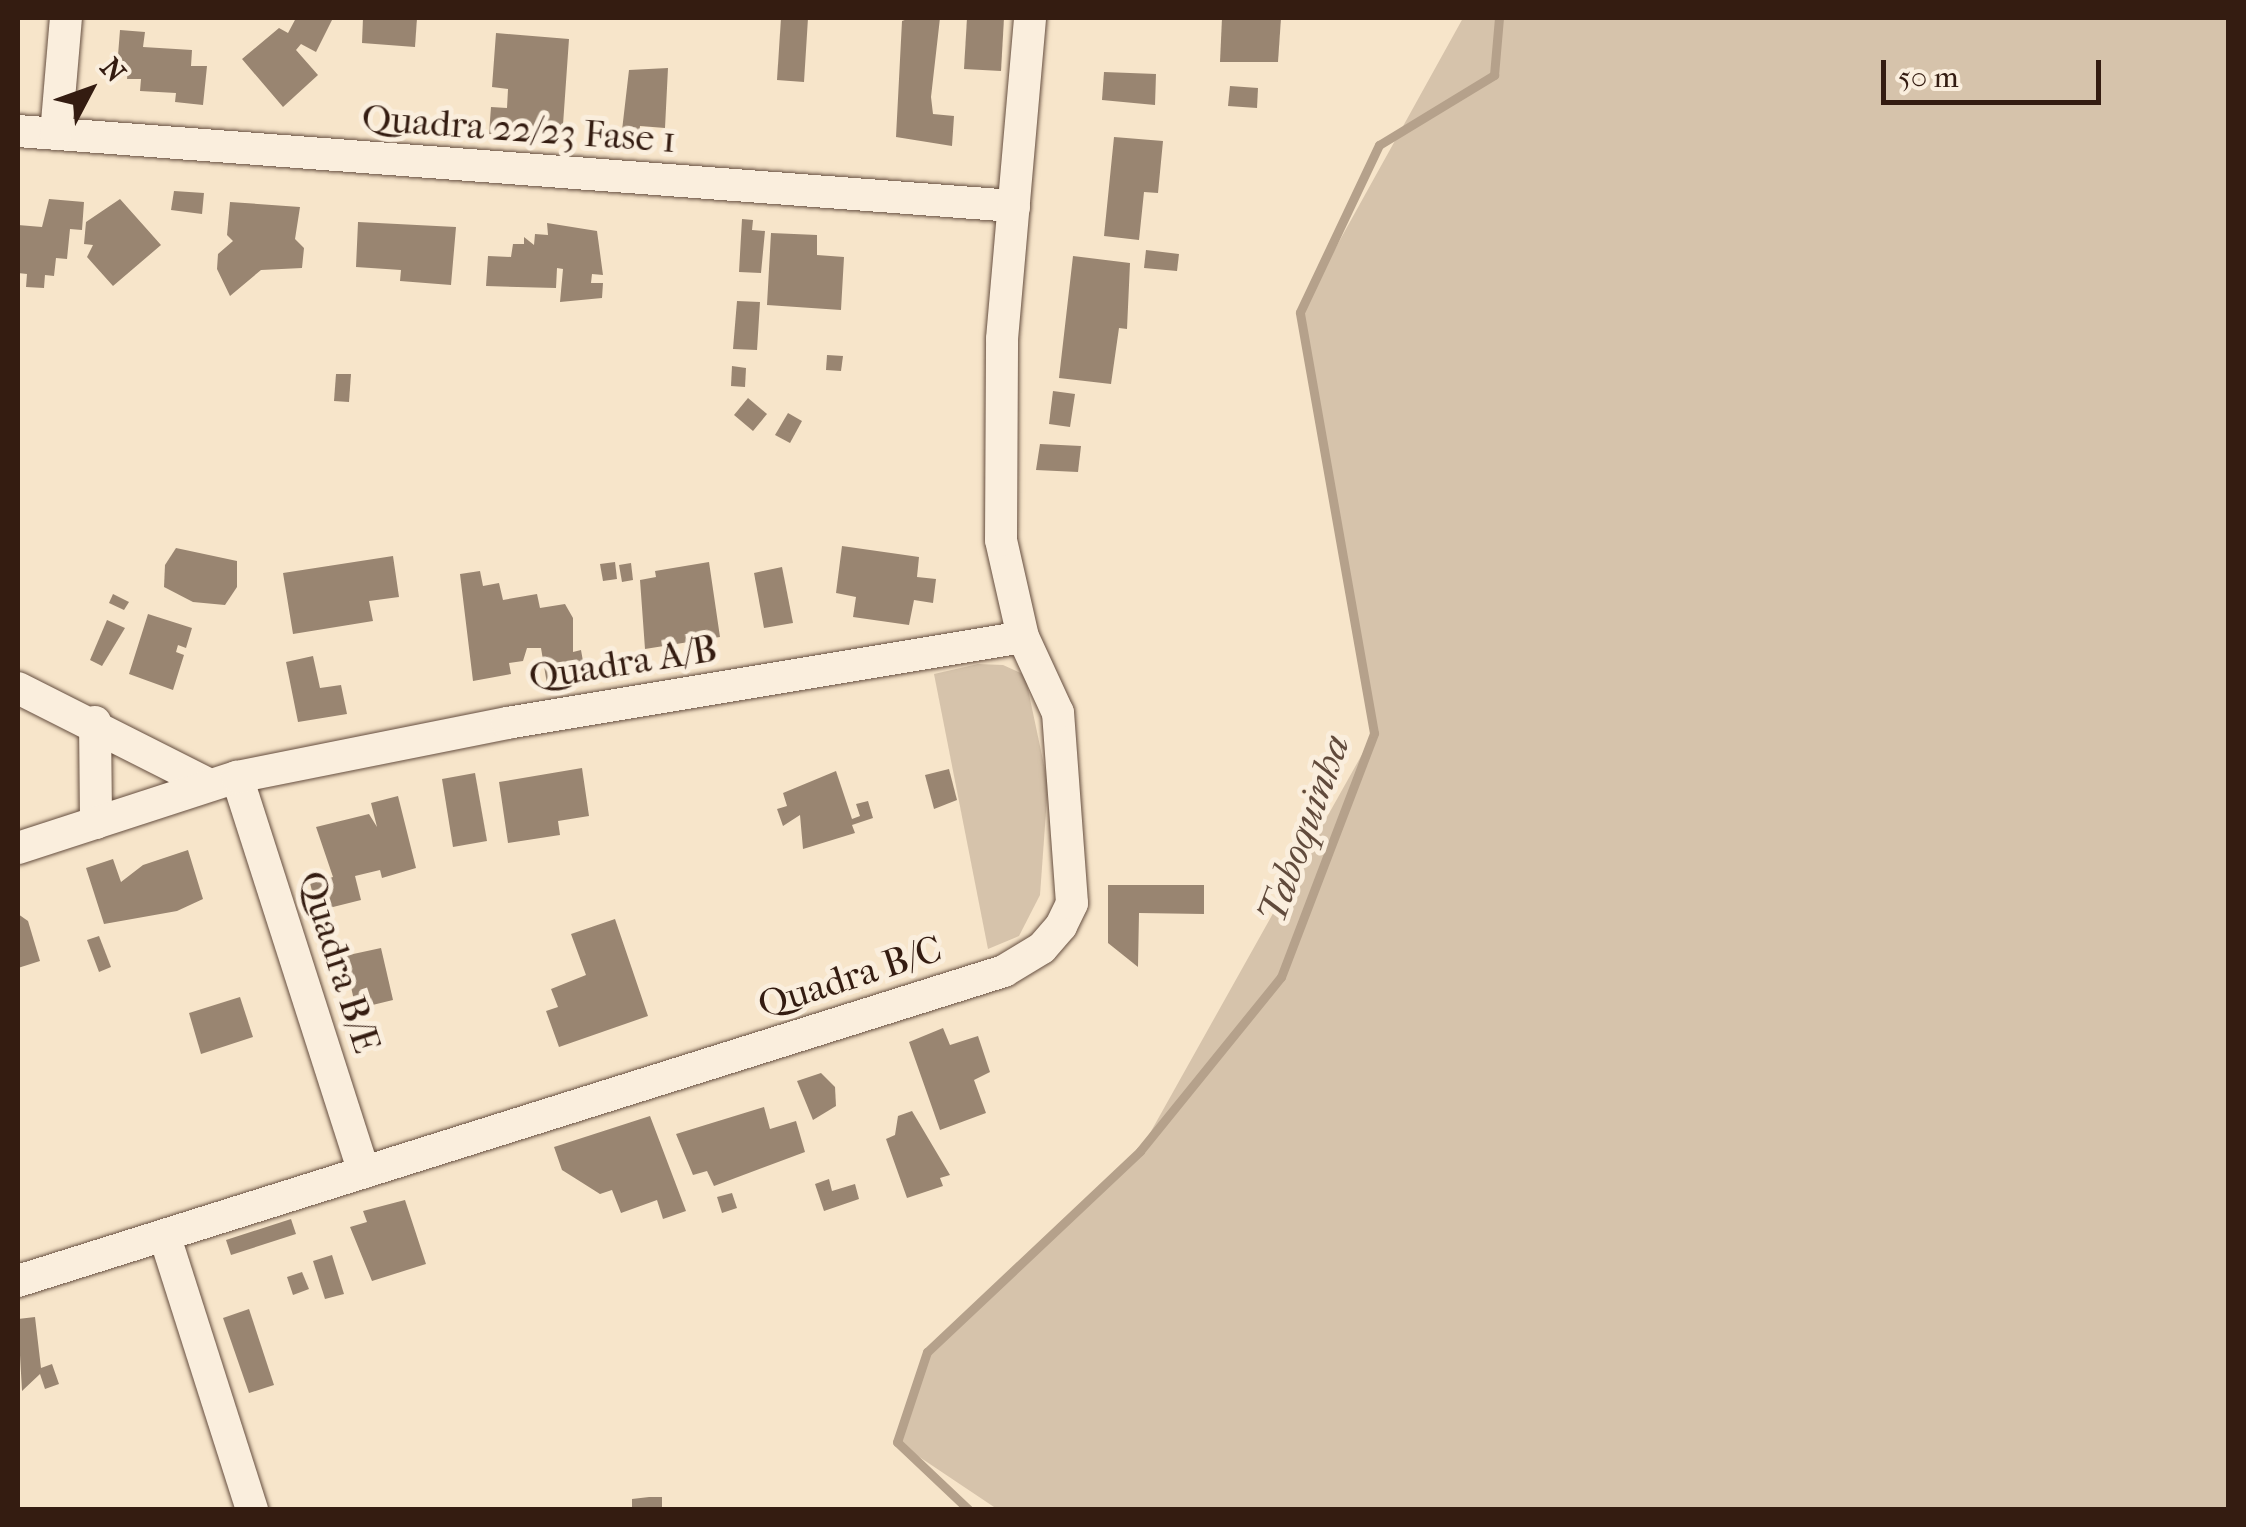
<!DOCTYPE html>
<html>
<head>
<meta charset="utf-8">
<style>
  body { margin:0 }
  #map { position:relative; width:2246px; height:1527px; overflow:hidden; background:#f7e5ca; font-family:"IM FELL French Canon",serif }
  div>[style] { position:absolute }
  .green>* { inset:0; background:#d6c3ab }
  .stream>* { height:9px; margin:-4.5px; padding:0 4.5px; transform-origin:4.5px; border-radius:4.5px; background:#b5a18b }
  .building>* { inset:0; background:#998571 }
  .roads { filter:drop-shadow(0 0 2px #654e3f) drop-shadow(0 0 2px #654e3f) }
  .minor>* { height:32px; margin:-16px; padding:0 16px; transform-origin:16px; border-radius:16px; background:#faeedd }
  span { translate:-50% -50%; white-space:nowrap; text-align:center; line-height:1.15; -webkit-text-stroke:10px #faeedd; paint-order:stroke }
  .street-label { font-size:38px; color:#341c11 }
  .water-label { font-size:40px; color:#614b3c; font-style:italic }
  .frame { position:absolute; inset:0; border:20px solid #341c11; pointer-events:none }
  .north { position:absolute; left:40px; top:40px; width:100px; height:100px; -webkit-text-stroke:8px #faeedd; paint-order:stroke; rotate:49deg; font-size:28px; font-weight:700; line-height:40px; text-align:center; color:#341c11 }
  .north::after { content:''; display:block; margin:auto; width:35px; height:45px; background:#341c11; clip-path:polygon(50% 0,100% 100%,50% 72%,0 100%) }
  .scale { position:absolute; left:1881px; top:60px; width:220px; height:45px; box-sizing:border-box; border:5px solid #341c11; border-top:0; padding-left:12px; font-size:30px; line-height:35px; white-space:nowrap; color:#341c11; -webkit-text-stroke:8px #faeedd; paint-order:stroke }
</style>
</head>
<body>
<div id="map">
  <div class="green">
    <div style="clip-path:polygon(1463px 18px,2228px 18px,2228px 1509px,997px 1509px,897px 1442px,927px 1352px,1140px 1151px,1374px 733px,1300px 312px)"></div>
    <div style="clip-path:polygon(978px 664px,1003px 665px,1025px 675px,1048px 784px,1040px 895px,1019px 936px,988px 949px,934px 674px)"></div>
  </div>
  <div class="stream">
    <div style="left:969px;top:1510px;width:99px;rotate:-136.6deg"></div>
    <div style="left:897px;top:1442px;width:95px;rotate:-71.6deg"></div>
    <div style="left:927px;top:1352px;width:293px;rotate:-43.3deg"></div>
    <div style="left:1140px;top:1151px;width:224px;rotate:-51deg"></div>
    <div style="left:1281px;top:977px;width:261px;rotate:-69.1deg"></div>
    <div style="left:1374px;top:733px;width:427px;rotate:-100deg"></div>
    <div style="left:1300px;top:312px;width:185px;rotate:-64.7deg"></div>
    <div style="left:1379px;top:145px;width:135px;rotate:-31.3deg"></div>
    <div style="left:1494px;top:75px;width:57px;rotate:-85deg"></div>
  </div>
  <div class="building">
    <div style="clip-path:polygon(296px 18px,333px 18px,316px 52px,301px 44px,296px 50px,318px 75px,283px 107px,242px 59px,279px 28px,288px 33px)"></div>
    <div style="clip-path:polygon(363px 18px,417px 18px,415px 47px,362px 43px)"></div>
    <div style="clip-path:polygon(781px 18px,808px 18px,804px 82px,777px 80px)"></div>
    <div style="clip-path:polygon(910px 18px,940px 18px,931px 97px,933px 114px,954px 116px,952px 146px,896px 137px,902px 21px)"></div>
    <div style="clip-path:polygon(967px 18px,1004px 18px,1001px 71px,964px 69px)"></div>
    <div style="clip-path:polygon(1222px 18px,1281px 18px,1278px 62px,1220px 62px)"></div>
    <div style="clip-path:polygon(120px 30px,145px 32px,143px 47px,192px 50px,191px 66px,207px 66px,203px 105px,175px 102px,176px 93px,140px 91px,141px 79px,127px 79px,128px 69px,117px 68px)"></div>
    <div style="clip-path:polygon(496px 33px,569px 39px,562px 139px,489px 134px,491px 107px,507px 108px,508px 89px,492px 87px)"></div>
    <div style="clip-path:polygon(668px 68px,665px 128px,640px 126px,639px 137px,621px 139px,629px 70px)"></div>
    <div style="clip-path:polygon(1104px 72px,1156px 74px,1155px 105px,1102px 100px)"></div>
    <div style="clip-path:polygon(1230px 86px,1258px 88px,1257px 108px,1228px 106px)"></div>
    <div style="clip-path:polygon(1114px 137px,1163px 141px,1158px 193px,1144px 192px,1139px 240px,1104px 236px)"></div>
    <div style="clip-path:polygon(174px 191px,204px 193px,202px 214px,171px 210px)"></div>
    <div style="clip-path:polygon(49px 199px,84px 202px,82px 230px,70px 229px,67px 259px,56px 258px,54px 276px,45px 275px,44px 288px,26px 287px,27px 274px,18px 273px,18px 225px,42px 227px)"></div>
    <div style="clip-path:polygon(120px 199px,161px 245px,113px 286px,87px 257px,93px 245px,84px 244px,86px 222px)"></div>
    <div style="clip-path:polygon(230px 202px,300px 207px,295px 239px,304px 248px,302px 268px,261px 270px,230px 296px,217px 269px,218px 254px,233px 241px,227px 235px)"></div>
    <div style="clip-path:polygon(742px 219px,753px 220px,752px 230px,765px 231px,761px 273px,739px 272px)"></div>
    <div style="clip-path:polygon(358px 222px,456px 227px,451px 285px,400px 281px,401px 270px,356px 267px)"></div>
    <div style="clip-path:polygon(547px 223px,597px 231px,603px 275px,592px 274px,591px 283px,603px 283px,602px 298px,560px 302px,563px 269px,557px 268px,556px 288px,486px 286px,488px 256px,511px 257px,513px 244px,524px 244px,524px 237px,534px 245px,535px 234px,548px 235px)"></div>
    <div style="clip-path:polygon(771px 233px,817px 235px,817px 255px,844px 257px,841px 310px,767px 305px)"></div>
    <div style="clip-path:polygon(1146px 250px,1179px 254px,1177px 271px,1144px 268px)"></div>
    <div style="clip-path:polygon(1073px 256px,1130px 263px,1127px 329px,1119px 328px,1111px 384px,1059px 378px)"></div>
    <div style="clip-path:polygon(737px 301px,760px 302px,757px 350px,733px 349px)"></div>
    <div style="clip-path:polygon(827px 355px,843px 356px,841px 371px,826px 370px)"></div>
    <div style="clip-path:polygon(732px 366px,746px 368px,745px 387px,731px 386px)"></div>
    <div style="clip-path:polygon(336px 374px,351px 374px,349px 402px,334px 401px)"></div>
    <div style="clip-path:polygon(1053px 391px,1075px 394px,1070px 427px,1049px 424px)"></div>
    <div style="clip-path:polygon(748px 398px,767px 414px,753px 431px,734px 415px)"></div>
    <div style="clip-path:polygon(788px 413px,802px 421px,790px 443px,775px 435px)"></div>
    <div style="clip-path:polygon(1040px 444px,1081px 446px,1078px 472px,1036px 470px)"></div>
    <div style="clip-path:polygon(842px 546px,919px 557px,917px 577px,936px 579px,933px 603px,914px 600px,909px 625px,853px 617px,856px 597px,836px 593px)"></div>
    <div style="clip-path:polygon(176px 548px,237px 561px,237px 587px,225px 605px,193px 602px,164px 587px,165px 565px)"></div>
    <div style="clip-path:polygon(393px 556px,399px 597px,369px 601px,373px 621px,293px 634px,283px 573px)"></div>
    <div style="clip-path:polygon(615px 562px,617px 579px,603px 581px,600px 564px)"></div>
    <div style="clip-path:polygon(709px 562px,720px 637px,645px 649px,640px 580px,656px 577px,655px 571px)"></div>
    <div style="clip-path:polygon(631px 563px,633px 580px,622px 582px,619px 565px)"></div>
    <div style="clip-path:polygon(782px 567px,793px 623px,764px 628px,754px 573px)"></div>
    <div style="clip-path:polygon(480px 571px,483px 586px,499px 583px,503px 600px,537px 594px,540px 608px,565px 604px,573px 618px,573px 652px,581px 650px,586px 678px,547px 684px,541px 648px,527px 648px,523px 661px,509px 663px,511px 674px,473px 681px,460px 574px)"></div>
    <div style="clip-path:polygon(113px 594px,129px 602px,124px 610px,109px 603px)"></div>
    <div style="clip-path:polygon(148px 614px,192px 628px,186px 648px,178px 645px,176px 652px,184px 655px,173px 690px,129px 674px)"></div>
    <div style="clip-path:polygon(107px 620px,125px 628px,102px 666px,90px 660px)"></div>
    <div style="clip-path:polygon(313px 656px,320px 688px,341px 685px,347px 714px,298px 722px,286px 662px)"></div>
    <div style="clip-path:polygon(582px 768px,589px 816px,558px 821px,560px 835px,508px 843px,499px 782px)"></div>
    <div style="clip-path:polygon(949px 769px,957px 800px,934px 809px,925px 775px)"></div>
    <div style="clip-path:polygon(836px 771px,852px 819px,860px 816px,856px 804px,868px 801px,873px 818px,852px 825px,855px 833px,803px 849px,800px 815px,783px 826px,777px 809px,787px 806px,783px 793px)"></div>
    <div style="clip-path:polygon(475px 773px,487px 841px,453px 847px,442px 779px)"></div>
    <div style="clip-path:polygon(398px 796px,416px 868px,382px 878px,380px 870px,355px 876px,361px 900px,317px 911px,310px 883px,333px 877px,316px 827px,369px 814px,377px 827px,371px 803px)"></div>
    <div style="clip-path:polygon(188px 850px,203px 899px,177px 911px,104px 924px,86px 868px,113px 859px,121px 882px,143px 865px)"></div>
    <div style="clip-path:polygon(1108px 885px,1204px 885px,1204px 914px,1139px 913px,1138px 967px,1108px 943px)"></div>
    <div style="clip-path:polygon(18px 914px,28px 921px,40px 961px,18px 968px)"></div>
    <div style="clip-path:polygon(615px 919px,648px 1016px,559px 1047px,546px 1011px,558px 1007px,551px 989px,586px 975px,571px 934px)"></div>
    <div style="clip-path:polygon(99px 936px,111px 967px,99px 972px,87px 940px)"></div>
    <div style="clip-path:polygon(381px 948px,393px 1000px,356px 1009px,344px 956px)"></div>
    <div style="clip-path:polygon(240px 997px,253px 1037px,201px 1054px,189px 1013px)"></div>
    <div style="clip-path:polygon(943px 1028px,950px 1045px,978px 1036px,990px 1072px,974px 1080px,986px 1113px,940px 1130px,909px 1042px)"></div>
    <div style="clip-path:polygon(821px 1073px,835px 1087px,836px 1106px,813px 1120px,797px 1081px)"></div>
    <div style="clip-path:polygon(764px 1107px,770px 1129px,796px 1121px,805px 1152px,714px 1186px,707px 1171px,693px 1175px,676px 1134px)"></div>
    <div style="clip-path:polygon(912px 1111px,950px 1175px,940px 1178px,943px 1186px,907px 1198px,886px 1139px,895px 1135px,898px 1116px)"></div>
    <div style="clip-path:polygon(650px 1116px,686px 1211px,663px 1219px,657px 1200px,621px 1213px,612px 1190px,600px 1194px,562px 1170px,554px 1147px)"></div>
    <div style="clip-path:polygon(829px 1179px,832px 1191px,855px 1184px,859px 1199px,824px 1211px,815px 1184px)"></div>
    <div style="clip-path:polygon(732px 1193px,737px 1208px,722px 1213px,717px 1197px)"></div>
    <div style="clip-path:polygon(405px 1200px,426px 1264px,372px 1281px,350px 1227px,367px 1222px,363px 1211px)"></div>
    <div style="clip-path:polygon(291px 1219px,296px 1234px,231px 1255px,226px 1240px)"></div>
    <div style="clip-path:polygon(332px 1255px,344px 1294px,325px 1299px,313px 1261px)"></div>
    <div style="clip-path:polygon(302px 1272px,309px 1289px,293px 1295px,287px 1277px)"></div>
    <div style="clip-path:polygon(249px 1309px,274px 1385px,249px 1393px,223px 1318px)"></div>
    <div style="clip-path:polygon(35px 1317px,41px 1368px,52px 1364px,59px 1384px,45px 1389px,40px 1374px,22px 1391px,18px 1319px)"></div>
    <div style="clip-path:polygon(649px 1497px,662px 1497px,662px 1510px,632px 1510px,632px 1499px)"></div>
  </div>
  <div class="roads">
    <div class="minor">
      <div style="left:18px;top:131px;width:999px;rotate:4.31deg"></div>
      <div style="left:56px;top:134px;width:116px;rotate:-85.1deg"></div>
      <div style="left:18px;top:688px;width:213px;rotate:26.8deg"></div>
      <div style="left:95px;top:722px;width:101px;rotate:89.4deg"></div>
      <div style="left:237px;top:777px;width:415px;rotate:72.2deg"></div>
      <div style="left:18px;top:848px;width:230px;rotate:-18deg"></div>
      <div style="left:237px;top:777px;width:275px;rotate:-11.3deg"></div>
      <div style="left:507px;top:723px;width:523px;rotate:-9.46deg"></div>
      <div style="left:165px;top:1237px;width:287px;rotate:72.3deg"></div>
      <div style="left:18px;top:1281px;width:1034px;rotate:-17.45deg"></div>
      <div style="left:1004px;top:971px;width:44px;rotate:-31.2deg"></div>
      <div style="left:1042px;top:948px;width:29px;rotate:-49deg"></div>
      <div style="left:1061px;top:926px;width:25px;rotate:-64deg"></div>
      <div style="left:1072px;top:903px;width:191px;rotate:-94.2deg"></div>
      <div style="left:1058px;top:713px;width:84px;rotate:-114.7deg"></div>
      <div style="left:1023px;top:637px;width:99px;rotate:-102.8deg"></div>
      <div style="left:1001px;top:540px;width:201px;rotate:-89.7deg"></div>
      <div style="left:1002px;top:339px;width:322px;rotate:-85deg"></div>
    </div>
  </div>
  <div class="street-label">
    <span style="left:519px;top:129px;rotate:4deg">Quadra 22/23 Fase 1</span>
    <span style="left:623px;top:663px;rotate:-9deg">Quadra A/B</span>
    <span style="left:339px;top:962px;rotate:72deg">Quadra B/E</span>
    <span style="left:850px;top:977px;rotate:-18deg">Quadra B/C</span>
  </div>
  <div class="water-label">
    <span style="left:1304px;top:829px;rotate:-70deg">Taboquinha</span>
  </div>
  <div class="frame"></div>
  <div class="north">N</div>
  <div class="scale">50 m</div>
</div>
</body>
</html>
